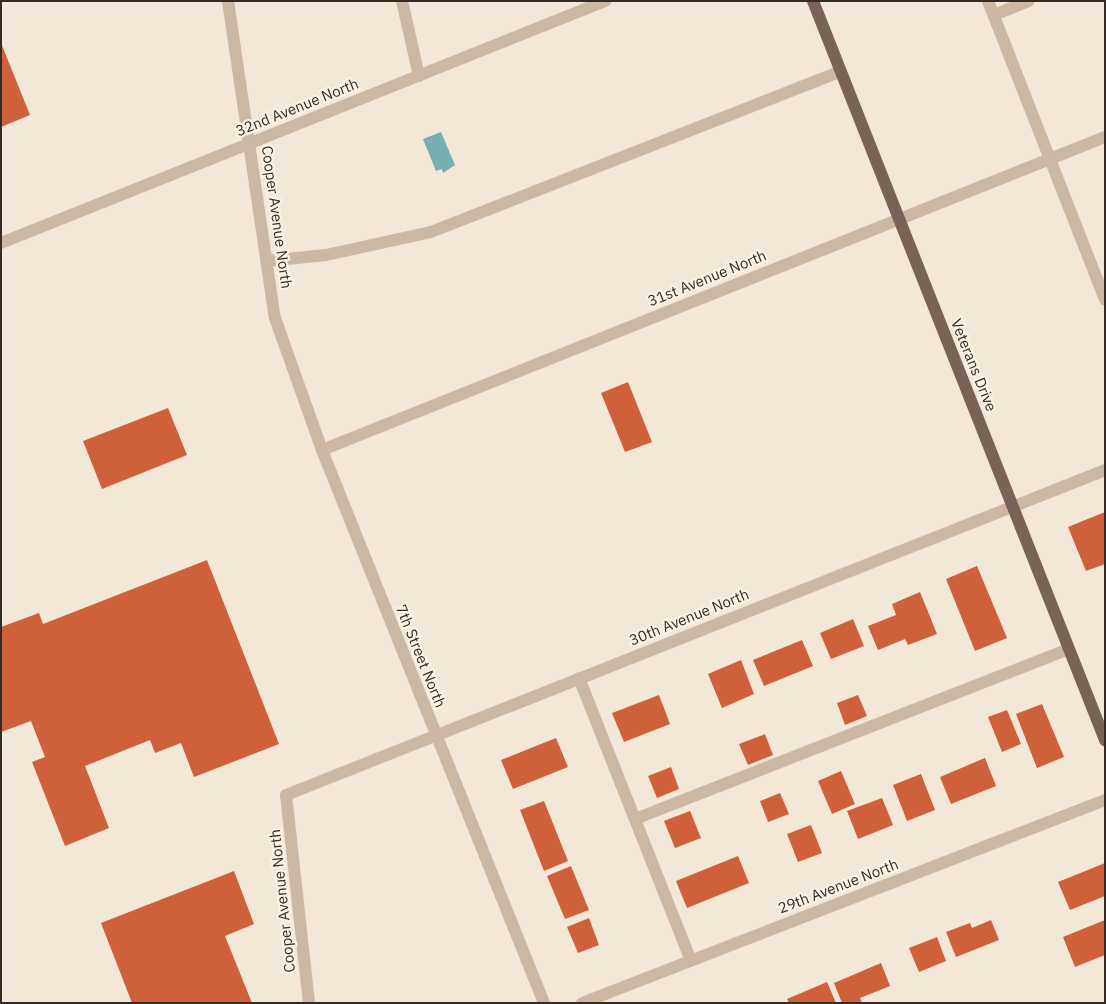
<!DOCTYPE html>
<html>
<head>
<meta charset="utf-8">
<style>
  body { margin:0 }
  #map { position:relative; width:1106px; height:1004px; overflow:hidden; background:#f3e7d8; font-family:"IBM Plex Sans",sans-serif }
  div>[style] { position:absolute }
  .water>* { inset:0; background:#75afb2 }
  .building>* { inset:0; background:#cf613a }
  .minor>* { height:12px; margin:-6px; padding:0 6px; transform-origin:6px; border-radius:6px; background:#ccb7a3 }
  .major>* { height:12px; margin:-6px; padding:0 6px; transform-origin:6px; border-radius:6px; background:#7a6256 }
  span { translate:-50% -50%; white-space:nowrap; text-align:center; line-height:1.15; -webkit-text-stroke:4.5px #fbf1e5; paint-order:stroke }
  .street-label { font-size:15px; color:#362b26 }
  .frame { position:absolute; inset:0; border:2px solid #362b26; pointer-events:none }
</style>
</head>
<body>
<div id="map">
  <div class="water">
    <div style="clip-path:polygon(441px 132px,455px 165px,443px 173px,442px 169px,436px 171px,423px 139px)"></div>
  </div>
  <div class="building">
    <div style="clip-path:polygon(1px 43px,30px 115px,1px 127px)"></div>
    <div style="clip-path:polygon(628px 382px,652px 442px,625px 452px,601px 393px)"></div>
    <div style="clip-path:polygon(168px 408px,187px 455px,102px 489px,83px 441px)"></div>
    <div style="clip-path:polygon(1105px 512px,1105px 564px,1086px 571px,1068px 527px)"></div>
    <div style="clip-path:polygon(207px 560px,279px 744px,194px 777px,181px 743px,155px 753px,150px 740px,85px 766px,109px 828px,65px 846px,32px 762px,45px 757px,31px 721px,1px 732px,1px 627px,39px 613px,43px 624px)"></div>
    <div style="clip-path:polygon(977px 566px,1007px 638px,975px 651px,946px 579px)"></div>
    <div style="clip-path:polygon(920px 592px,937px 634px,908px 645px,905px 639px,878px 650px,868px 626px,896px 615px,892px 604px)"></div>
    <div style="clip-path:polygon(853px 619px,864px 646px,831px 659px,820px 633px)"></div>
    <div style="clip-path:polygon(802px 640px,813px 666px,764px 686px,753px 660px)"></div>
    <div style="clip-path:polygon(741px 660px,754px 694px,722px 708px,708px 674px)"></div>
    <div style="clip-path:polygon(659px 695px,670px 724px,624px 742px,612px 713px)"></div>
    <div style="clip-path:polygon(858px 695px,867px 716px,845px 725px,837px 703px)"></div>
    <div style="clip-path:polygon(1042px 704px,1064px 757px,1037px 768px,1016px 714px)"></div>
    <div style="clip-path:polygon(1007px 710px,1021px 744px,1002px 752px,988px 717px)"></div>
    <div style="clip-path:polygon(765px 734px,773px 755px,748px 765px,739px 744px)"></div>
    <div style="clip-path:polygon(556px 738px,568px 767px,513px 789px,501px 760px)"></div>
    <div style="clip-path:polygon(985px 758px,996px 786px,951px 804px,940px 777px)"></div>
    <div style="clip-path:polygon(671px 767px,679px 789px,657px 798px,648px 776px)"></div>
    <div style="clip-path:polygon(841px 771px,855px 804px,832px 814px,818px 781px)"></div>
    <div style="clip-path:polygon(921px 774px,935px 810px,907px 821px,893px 785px)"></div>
    <div style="clip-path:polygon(780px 793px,789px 814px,768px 822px,760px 801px)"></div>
    <div style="clip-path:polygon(882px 798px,893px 825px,858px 839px,847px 811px)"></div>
    <div style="clip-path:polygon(544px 801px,568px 861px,544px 871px,520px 810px)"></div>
    <div style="clip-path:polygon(690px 811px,701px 838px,675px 848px,664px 821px)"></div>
    <div style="clip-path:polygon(811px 825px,822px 853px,798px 862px,787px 834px)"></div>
    <div style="clip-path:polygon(738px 856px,749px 883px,687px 908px,676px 881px)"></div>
    <div style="clip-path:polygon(1105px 863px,1105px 896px,1070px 910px,1058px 882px)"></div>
    <div style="clip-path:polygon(571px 866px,589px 910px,565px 919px,547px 876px)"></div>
    <div style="clip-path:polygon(234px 871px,254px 924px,225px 936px,252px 1003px,132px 1003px,101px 923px)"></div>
    <div style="clip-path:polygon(589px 918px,599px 945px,578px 953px,567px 927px)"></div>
    <div style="clip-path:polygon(991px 920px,999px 940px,956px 957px,946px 932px,970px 923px,972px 928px)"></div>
    <div style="clip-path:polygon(1105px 920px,1105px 955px,1075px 967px,1063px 937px)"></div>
    <div style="clip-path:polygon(937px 937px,946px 961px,919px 972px,909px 948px)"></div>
    <div style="clip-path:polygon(881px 963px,890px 986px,860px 998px,862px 1003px,842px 1003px,834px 983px)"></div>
    <div style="clip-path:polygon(827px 982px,836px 1003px,789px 1003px,787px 999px)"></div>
  </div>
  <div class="minor">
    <div style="left:228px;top:1px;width:320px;rotate:81.6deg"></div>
    <div style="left:275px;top:318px;width:140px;rotate:70.4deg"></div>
    <div style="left:322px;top:450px;width:596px;rotate:68.13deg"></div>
    <div style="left:402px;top:1px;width:77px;rotate:77.2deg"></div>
    <div style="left:988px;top:1px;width:321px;rotate:68.6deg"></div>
    <div style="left:994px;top:15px;width:37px;rotate:-22deg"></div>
    <div style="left:1px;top:243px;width:651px;rotate:-21.83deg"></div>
    <div style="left:267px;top:261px;width:59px;rotate:-5.8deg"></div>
    <div style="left:326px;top:255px;width:107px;rotate:-12.4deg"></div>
    <div style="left:431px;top:232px;width:440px;rotate:-21.4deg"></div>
    <div style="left:322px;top:450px;width:843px;rotate:-21.79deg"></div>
    <div style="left:579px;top:678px;width:304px;rotate:68.4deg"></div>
    <div style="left:635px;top:819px;width:466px;rotate:-21.4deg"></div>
    <div style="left:309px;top:1003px;width:209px;rotate:-96.3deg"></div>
    <div style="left:286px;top:795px;width:881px;rotate:-21.64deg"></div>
    <div style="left:582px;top:1003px;width:561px;rotate:-21.21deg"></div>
  </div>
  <div class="major">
    <div style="left:813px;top:1px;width:795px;rotate:68.44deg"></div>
  </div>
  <div class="street-label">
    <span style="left:297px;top:107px;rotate:-22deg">32nd Avenue North</span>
    <span style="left:277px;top:217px;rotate:82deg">Cooper Avenue North</span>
    <span style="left:707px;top:278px;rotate:-22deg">31st Avenue North</span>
    <span style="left:974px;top:365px;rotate:68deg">Veterans Drive</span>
    <span style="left:689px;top:617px;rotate:-22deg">30th Avenue North</span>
    <span style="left:421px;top:656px;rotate:68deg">7th Street North</span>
    <span style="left:838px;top:886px;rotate:-21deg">29th Avenue North</span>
    <span style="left:282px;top:901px;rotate:-96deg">Cooper Avenue North</span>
  </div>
  <div class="frame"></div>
</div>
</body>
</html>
